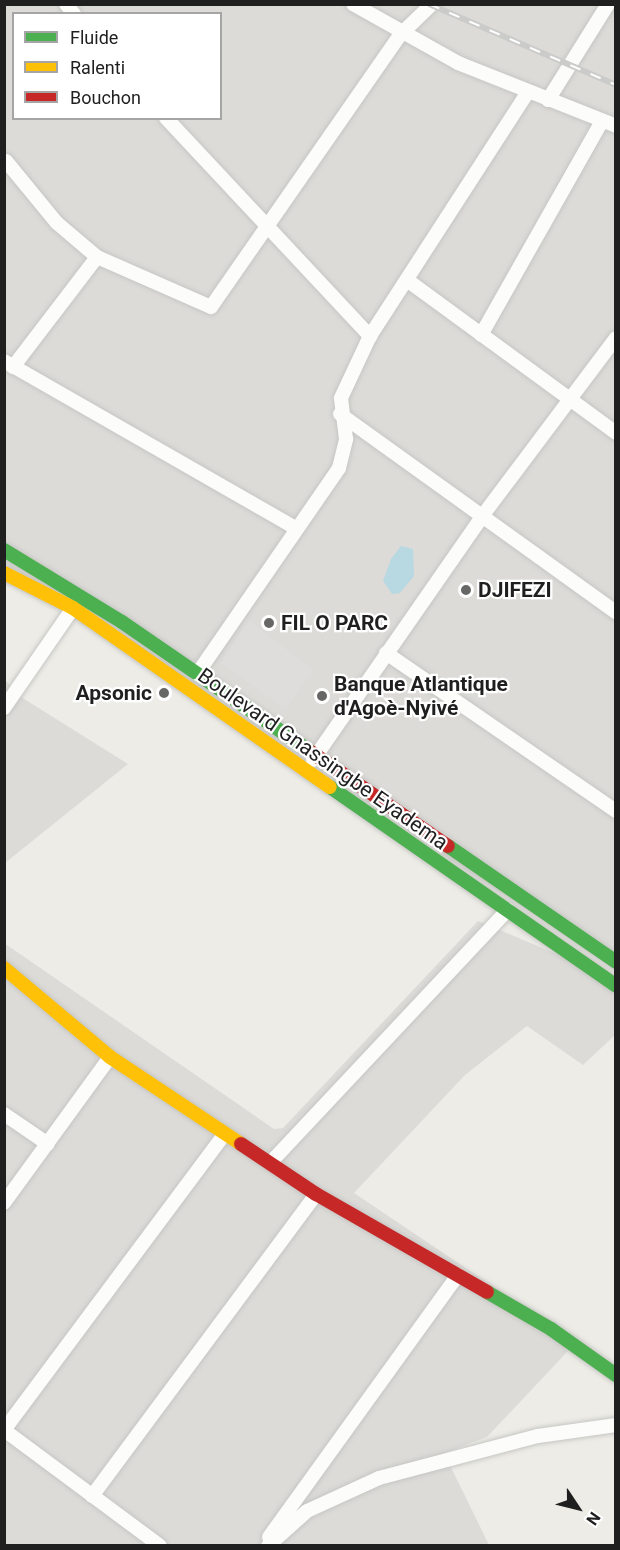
<!DOCTYPE html>
<html>
<head>
<meta charset="utf-8">
<style>
  body { margin:0 }
  #map { position:relative; width:620px; height:1550px; overflow:hidden; background:#edece7; font-family:Roboto,sans-serif }
  div>[style] { position:absolute }
  .residential>* { inset:0; background:#dcdbd8 }
  .parking>* { inset:0; background:#dedddb }
  .water>* { inset:0; background:#b8d8e2 }
  .roads { filter:drop-shadow(0 0 2px #c6c6c3) drop-shadow(0 0 2px #c6c6c3) }
  .street>* { height:14px; margin:-7px; padding:0 7px; transform-origin:7px; border-radius:7px; background:#fcfcfb }
  .fast>* { height:14px; margin:-7px; padding:0 7px; transform-origin:7px; border-radius:7px; background:#4caf50 }
  .slow>* { height:14px; margin:-7px; padding:0 7px; transform-origin:7px; border-radius:7px; background:#ffc107 }
  .jam>* { height:14px; margin:-7px; padding:0 7px; transform-origin:7px; border-radius:7px; background:#c62828 }
  .rail>* { height:6px; margin-top:-3px; transform-origin:0; background:repeating-linear-gradient(90deg,#fff 0 11px,#cbcbca 0 22px); box-sizing:border-box; border-block:2px solid #cbcbca }
  .dots>* { width:16px; height:16px; translate:-50% -50%; box-sizing:border-box; border:3px solid #fff; border-radius:50% }
  span { translate:-50% -50%; white-space:nowrap; text-align:center; line-height:1.15; -webkit-text-stroke:4.5px #fff; paint-order:stroke }
  .poi-label { font-size:21px; color:#1f1f1f; font-weight:700 }
  .left { translate:0 -50%; text-align:left }
  .right { translate:-100% -50%; text-align:right }
  .street-label { font-size:21px; color:#1f1f1f }
  .frame { position:absolute; inset:0; border:6px solid #1f1f1f; pointer-events:none }
  .legend { position:absolute; left:12px; top:12px; width:210px; height:108px; box-sizing:border-box; background:#fff; border:2px solid #a5a5a5; margin:0; padding:8px 10px; list-style:none; font-size:18px; color:#1f1f1f }
  .legend li { display:flex; align-items:center; gap:12px; height:30px }
  .legend b { width:30px; border:2px solid #a5a5a5 }
  .north { position:absolute; left:548px; top:1478px; width:60px; height:60px; -webkit-text-stroke:4px #fff; paint-order:stroke; rotate:125deg; font-size:16px; font-weight:700; line-height:24px; text-align:center; color:#1f1f1f }
  .north::after { content:''; display:block; margin:auto; width:21px; height:27px; background:#1f1f1f; clip-path:polygon(50% 0,100% 100%,50% 72%,0 100%) }
</style>
</head>
<body>
<div id="map">
  <div class="residential">
    <div style="clip-path:polygon(evenodd,4px 5px,615px 5px,615px 967px,5px 571px,4px 5px,14px 14px,220px 14px,220px 118px,14px 118px,14px 14px)"></div>
    <div style="clip-path:polygon(5px 680px,21px 697px,128px 764px,5px 863px)"></div>
    <div style="clip-path:polygon(478px 921px,566px 958px,615px 994px,615px 1035px,583px 1065px,527px 1026px,465px 1075px,354px 1193px,515px 1301px,568px 1351px,487px 1437px,444px 1453px,489px 1545px,5px 1545px,4px 943px,274px 1129px,283px 1128px)"></div>
  </div>
  <div class="parking">
    <div style="clip-path:polygon(248px 620px,313px 670px,286px 709px,221px 663px)"></div>
  </div>
  <div class="water">
    <div style="clip-path:polygon(401px 546px,413px 549px,414px 576px,400px 593px,392px 594px,383px 581px,391px 559px)"></div>
  </div>
  <div class="roads">
    <div class="street">
      <div style="left:66px;top:4px;width:13px;rotate:51deg"></div>
      <div style="left:353px;top:4px;width:120px;rotate:29.3deg"></div>
      <div style="left:458px;top:63px;width:170px;rotate:21.7deg"></div>
      <div style="left:548px;top:100px;width:113px;rotate:-58deg"></div>
      <div style="left:166px;top:118px;width:299px;rotate:46.9deg"></div>
      <div style="left:6px;top:161px;width:80px;rotate:50.6deg"></div>
      <div style="left:57px;top:223px;width:52px;rotate:40.4deg"></div>
      <div style="left:97px;top:257px;width:124px;rotate:23.7deg"></div>
      <div style="left:211px;top:307px;width:333px;rotate:-55.2deg"></div>
      <div style="left:401px;top:34px;width:43px;rotate:-44.1deg"></div>
      <div style="left:407px;top:280px;width:259px;rotate:36.2deg"></div>
      <div style="left:481px;top:335px;width:246px;rotate:-60.5deg"></div>
      <div style="left:4px;top:361px;width:336px;rotate:29.8deg"></div>
      <div style="left:13px;top:367px;width:138px;rotate:-52.6deg"></div>
      <div style="left:340px;top:414px;width:340px;rotate:35.7deg"></div>
      <div style="left:386px;top:653px;width:279px;rotate:34.5deg"></div>
      <div style="left:197px;top:674px;width:250px;rotate:-55.4deg"></div>
      <div style="left:339px;top:468px;width:30px;rotate:-76deg"></div>
      <div style="left:346px;top:439px;width:41px;rotate:-97deg"></div>
      <div style="left:341px;top:398px;width:68px;rotate:-64.9deg"></div>
      <div style="left:370px;top:336px;width:289px;rotate:-57.1deg"></div>
      <div style="left:4px;top:708px;width:121px;rotate:-55.4deg"></div>
      <div style="left:313px;top:760px;width:298px;rotate:-55.2deg"></div>
      <div style="left:483px;top:515px;width:221px;rotate:-53.1deg"></div>
      <div style="left:4px;top:1114px;width:53px;rotate:34.3deg"></div>
      <div style="left:271px;top:1162px;width:346px;rotate:-46.8deg"></div>
      <div style="left:4px;top:1203px;width:180px;rotate:-54deg"></div>
      <div style="left:4px;top:1430px;width:369px;rotate:-53.3deg"></div>
      <div style="left:4px;top:1430px;width:194px;rotate:36.6deg"></div>
      <div style="left:92px;top:1496px;width:376px;rotate:-53.4deg"></div>
      <div style="left:269px;top:1537px;width:323px;rotate:-54.2deg"></div>
      <div style="left:268px;top:1546px;width:52px;rotate:-41.9deg"></div>
      <div style="left:307px;top:1511px;width:79px;rotate:-24.6deg"></div>
      <div style="left:379px;top:1478px;width:164px;rotate:-14.8deg"></div>
      <div style="left:538px;top:1436px;width:79px;rotate:-8deg"></div>
    </div>
    <div class="fast">
      <div style="left:4px;top:550px;width:138px;rotate:31.4deg"></div>
      <div style="left:122px;top:622px;width:229px;rotate:34.5deg"></div>
      <div style="left:330px;top:787px;width:348px;rotate:34.8deg"></div>
      <div style="left:448px;top:846px;width:204px;rotate:34.6deg"></div>
      <div style="left:487px;top:1292px;width:74px;rotate:30deg"></div>
      <div style="left:551px;top:1329px;width:80px;rotate:35.3deg"></div>
    </div>
    <div class="slow">
      <div style="left:4px;top:573px;width:77px;rotate:26.9deg"></div>
      <div style="left:73px;top:608px;width:313px;rotate:34.9deg"></div>
      <div style="left:4px;top:968px;width:138px;rotate:40deg"></div>
      <div style="left:110px;top:1057px;width:157px;rotate:33.6deg"></div>
    </div>
    <div class="jam">
      <div style="left:311px;top:752px;width:166px;rotate:34.5deg"></div>
      <div style="left:241px;top:1144px;width:90px;rotate:33.7deg"></div>
      <div style="left:316px;top:1194px;width:197px;rotate:29.8deg"></div>
    </div>
  </div>
  <div class="rail">
    <div style="left:429px;top:4px;width:204px;rotate:23.4deg"></div>
  </div>
  <div class="dots">
    <div style="left:466px;top:590px;background:#676765"></div>
    <div style="left:269px;top:623px;background:#676765"></div>
    <div style="left:164px;top:693px;background:#676765"></div>
    <div style="left:322px;top:696px;background:#676765"></div>
  </div>
  <div class="poi-label">
    <span class="left" style="left:478px;top:590px">DJIFEZI</span>
    <span class="left" style="left:281px;top:623px">FIL O PARC</span>
    <span class="left" style="left:334px;top:696px">Banque Atlantique<br>d'Agoè-Nyivé</span>
    <span class="right" style="left:152px;top:693px">Apsonic</span>
  </div>
  <div class="street-label">
    <span style="left:323px;top:759px;rotate:35deg">Boulevard Gnassingbe Eyadema</span>
  </div>
  <div class="frame"></div>
  <ul class="legend">
  <li><b style="height:8px;background:#4caf50"></b>Fluide</li>
  <li><b style="height:8px;background:#ffc107"></b>Ralenti</li>
  <li><b style="height:8px;background:#c62828"></b>Bouchon</li>
  </ul>
  <div class="north">N</div>
</div>
</body>
</html>
